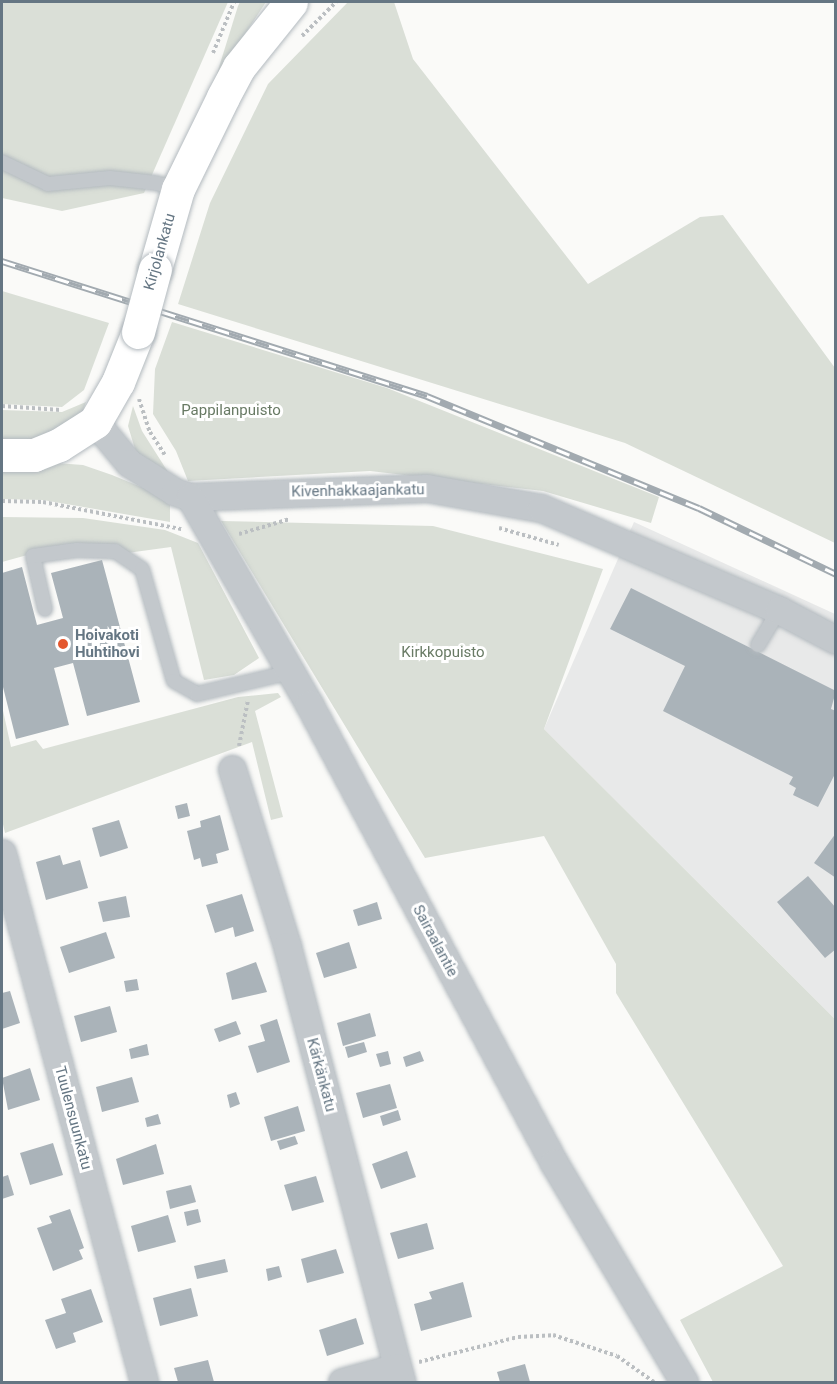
<!DOCTYPE html>
<html>
<head>
<meta charset="utf-8">
<style>
  body { margin:0 }
  #map { position:relative; width:837px; height:1384px; overflow:hidden; background:#fafaf8; font-family:Roboto,sans-serif }
  div>[style] { position:absolute }
  .built>* { inset:0; background:#e8e9e9 }
  .green>* { inset:0; background:#dadfd7 }
  .building>* { inset:0; background:#aab3b9 }
  .path>* { height:4px; margin-top:-2px; transform-origin:0; background:repeating-linear-gradient(90deg,#bbbfc2 0 3px,transparent 0 6px) }
  .roads { filter:drop-shadow(0 0 2px #b3babf) drop-shadow(0 0 2px #b3babf) }
  .lane>* { height:14px; margin:-7px; padding:0 7px; transform-origin:7px; border-radius:7px; background:#c3c8cc }
  .street>* { height:27px; margin:-13.5px; padding:0 13.5px; transform-origin:13.5px; border-radius:13.5px; background:#c3c8cc }
  .secondary>* { height:33px; margin:-16.5px; padding:0 16.5px; transform-origin:16.5px; border-radius:16.5px; background:#fff }
  .rail>* { height:7px; margin-top:-3.5px; transform-origin:0; background:repeating-linear-gradient(90deg,#fff 0 14px,#a2aab0 0 28px); box-sizing:border-box; border-block:2px solid #a2aab0 }
  .bridges { filter:drop-shadow(0 0 2px #b3babf) drop-shadow(0 0 2px #b3babf) }
  .secondary-bridge>* { height:33px; margin:-16.5px; padding:0 16.5px; transform-origin:16.5px; border-radius:16.5px; background:#fff }
  .dots>* { width:16px; height:16px; translate:-50% -50%; box-sizing:border-box; border:3px solid #fff; border-radius:50% }
  span { translate:-50% -50%; white-space:nowrap; text-align:center; line-height:1.15; -webkit-text-stroke:6px #fff; paint-order:stroke }
  .street-label { font-size:15px; color:#657683 }
  .park-label { font-size:15px; color:#687a64 }
  .poi-label { font-size:15px; color:#657683; font-weight:700 }
  .left { translate:0 -50%; text-align:left }
  .frame { position:absolute; inset:0; border:3px solid #657683; pointer-events:none }
</style>
</head>
<body>
<div id="map">
  <div class="built">
    <div style="clip-path:polygon(634px 522px,835px 614px,835px 1019px,544px 729px)"></div>
  </div>
  <div class="green">
    <div style="clip-path:polygon(2px 2px,228px 2px,144px 193px,62px 211px,2px 198px)"></div>
    <div style="clip-path:polygon(240px 2px,266px 2px,215px 80px,238px 6px)"></div>
    <div style="clip-path:polygon(348px 2px,394px 2px,413px 59px,588px 284px,700px 217px,723px 215px,835px 368px,835px 543px,625px 443px,178px 304px,210px 203px,268px 84px)"></div>
    <div style="clip-path:polygon(2px 291px,109px 323px,84px 390px,62px 407px,2px 404px)"></div>
    <div style="clip-path:polygon(172px 322px,387px 388px,659px 497px,651px 523px,543px 491px,370px 471px,188px 481px,176px 451px,153px 414px,155px 369px)"></div>
    <div style="clip-path:polygon(86px 402px,78px 425px,2px 451px,2px 410px,62px 412px)"></div>
    <div style="clip-path:polygon(133px 406px,142px 431px,168px 472px,145px 466px,135px 449px,128px 426px)"></div>
    <div style="clip-path:polygon(2px 459px,83px 465px,112px 475px,170px 499px,170px 522px,43px 500px,2px 499px)"></div>
    <div style="clip-path:polygon(2px 517px,83px 518px,165px 530px,198px 543px,259px 658px,234px 675px,204px 680px,171px 547px,127px 553px,67px 544px,2px 562px)"></div>
    <div style="clip-path:polygon(221px 521px,433px 526px,603px 569px,544px 729px,835px 1019px,835px 1382px,713px 1382px,680px 1320px,783px 1266px,616px 993px,616px 964px,544px 836px,425px 858px)"></div>
    <div style="clip-path:polygon(278px 693px,281px 697px,255px 711px,283px 817px,271px 820px,252px 742px,5px 833px,2px 820px,2px 706px,11px 747px,36px 740px,43px 749px,238px 697px)"></div>
  </div>
  <div class="building">
    <div style="clip-path:polygon(102px 560px,140px 702px,87px 716px,73px 663px,54px 668px,69px 725px,16px 739px,2px 683px,2px 573px,22px 567px,37px 625px,63px 618px,51px 573px)"></div>
    <div style="clip-path:polygon(631px 588px,836px 691px,831px 709px,836px 711px,836px 772px,818px 807px,793px 795px,796px 788px,789px 784px,793px 777px,663px 711px,685px 666px,610px 629px)"></div>
    <div style="clip-path:polygon(187px 803px,190px 816px,178px 819px,175px 806px)"></div>
    <div style="clip-path:polygon(220px 815px,229px 850px,216px 854px,218px 863px,202px 867px,200px 858px,194px 860px,187px 831px,201px 827px,200px 821px)"></div>
    <div style="clip-path:polygon(119px 820px,128px 848px,100px 857px,92px 828px)"></div>
    <div style="clip-path:polygon(836px 833px,836px 878px,814px 863px)"></div>
    <div style="clip-path:polygon(60px 855px,63px 865px,80px 860px,88px 888px,46px 900px,36px 862px)"></div>
    <div style="clip-path:polygon(808px 876px,836px 908px,836px 949px,825px 958px,777px 902px)"></div>
    <div style="clip-path:polygon(242px 894px,254px 931px,235px 937px,233px 927px,215px 933px,206px 905px)"></div>
    <div style="clip-path:polygon(126px 896px,130px 917px,103px 922px,98px 902px)"></div>
    <div style="clip-path:polygon(377px 902px,382px 919px,358px 926px,353px 910px)"></div>
    <div style="clip-path:polygon(106px 932px,115px 958px,69px 973px,60px 947px)"></div>
    <div style="clip-path:polygon(349px 942px,357px 968px,324px 978px,316px 953px)"></div>
    <div style="clip-path:polygon(256px 962px,267px 992px,232px 1000px,226px 973px)"></div>
    <div style="clip-path:polygon(137px 979px,139px 990px,126px 992px,124px 981px)"></div>
    <div style="clip-path:polygon(10px 991px,20px 1023px,2px 1029px,2px 993px)"></div>
    <div style="clip-path:polygon(110px 1006px,117px 1032px,81px 1042px,74px 1016px)"></div>
    <div style="clip-path:polygon(370px 1013px,376px 1036px,343px 1046px,337px 1023px)"></div>
    <div style="clip-path:polygon(277px 1019px,290px 1062px,257px 1073px,248px 1046px,265px 1041px,260px 1025px)"></div>
    <div style="clip-path:polygon(236px 1021px,241px 1034px,219px 1042px,214px 1029px)"></div>
    <div style="clip-path:polygon(364px 1042px,367px 1052px,348px 1058px,345px 1047px)"></div>
    <div style="clip-path:polygon(147px 1044px,149px 1055px,131px 1059px,129px 1049px)"></div>
    <div style="clip-path:polygon(388px 1051px,391px 1064px,380px 1067px,376px 1054px)"></div>
    <div style="clip-path:polygon(420px 1051px,424px 1061px,406px 1067px,403px 1057px)"></div>
    <div style="clip-path:polygon(30px 1068px,40px 1100px,8px 1110px,2px 1078px)"></div>
    <div style="clip-path:polygon(132px 1077px,139px 1102px,102px 1112px,96px 1087px)"></div>
    <div style="clip-path:polygon(390px 1084px,397px 1108px,363px 1118px,356px 1093px)"></div>
    <div style="clip-path:polygon(236px 1092px,240px 1104px,230px 1108px,227px 1095px)"></div>
    <div style="clip-path:polygon(298px 1106px,305px 1131px,271px 1141px,264px 1117px)"></div>
    <div style="clip-path:polygon(398px 1110px,401px 1120px,383px 1126px,380px 1116px)"></div>
    <div style="clip-path:polygon(158px 1114px,161px 1124px,147px 1127px,145px 1118px)"></div>
    <div style="clip-path:polygon(295px 1136px,298px 1144px,280px 1150px,277px 1141px)"></div>
    <div style="clip-path:polygon(53px 1143px,63px 1175px,30px 1185px,20px 1153px)"></div>
    <div style="clip-path:polygon(156px 1144px,164px 1174px,123px 1185px,116px 1159px)"></div>
    <div style="clip-path:polygon(407px 1151px,416px 1177px,381px 1189px,372px 1164px)"></div>
    <div style="clip-path:polygon(8px 1175px,14px 1195px,2px 1199px,2px 1177px)"></div>
    <div style="clip-path:polygon(316px 1176px,324px 1202px,292px 1211px,284px 1185px)"></div>
    <div style="clip-path:polygon(191px 1185px,196px 1202px,170px 1209px,166px 1191px)"></div>
    <div style="clip-path:polygon(70px 1209px,84px 1248px,79px 1250px,83px 1259px,53px 1271px,37px 1228px,52px 1223px,49px 1216px)"></div>
    <div style="clip-path:polygon(198px 1209px,201px 1222px,187px 1226px,184px 1212px)"></div>
    <div style="clip-path:polygon(168px 1215px,176px 1242px,138px 1252px,131px 1226px)"></div>
    <div style="clip-path:polygon(427px 1223px,434px 1249px,398px 1259px,390px 1233px)"></div>
    <div style="clip-path:polygon(336px 1249px,344px 1273px,307px 1283px,301px 1259px)"></div>
    <div style="clip-path:polygon(225px 1259px,228px 1272px,197px 1279px,194px 1266px)"></div>
    <div style="clip-path:polygon(279px 1266px,282px 1277px,268px 1281px,266px 1269px)"></div>
    <div style="clip-path:polygon(463px 1282px,472px 1317px,421px 1331px,414px 1304px,432px 1299px,429px 1292px)"></div>
    <div style="clip-path:polygon(191px 1288px,198px 1316px,160px 1326px,153px 1298px)"></div>
    <div style="clip-path:polygon(91px 1289px,103px 1322px,73px 1333px,76px 1342px,56px 1349px,45px 1320px,66px 1313px,61px 1299px)"></div>
    <div style="clip-path:polygon(356px 1318px,364px 1344px,327px 1356px,319px 1330px)"></div>
    <div style="clip-path:polygon(208px 1360px,214px 1382px,178px 1382px,174px 1368px)"></div>
    <div style="clip-path:polygon(525px 1364px,530px 1382px,500px 1382px,497px 1372px)"></div>
  </div>
  <div class="path">
    <div style="left:302px;top:36px;width:48px;rotate:-45deg"></div>
    <div style="left:213px;top:53px;width:55px;rotate:-67.6deg"></div>
    <div style="left:139px;top:399px;width:35px;rotate:72deg"></div>
    <div style="left:150px;top:432px;width:27px;rotate:57deg"></div>
    <div style="left:2px;top:406px;width:59px;rotate:3.9deg"></div>
    <div style="left:2px;top:501px;width:41px;rotate:1.4deg"></div>
    <div style="left:43px;top:502px;width:141px;rotate:11.1deg"></div>
    <div style="left:499px;top:528px;width:62px;rotate:15.8deg"></div>
    <div style="left:239px;top:534px;width:53px;rotate:-16.4deg"></div>
    <div style="left:239px;top:746px;width:47px;rotate:-78.9deg"></div>
    <div style="left:419px;top:1362px;width:102px;rotate:-14.2deg"></div>
    <div style="left:518px;top:1337px;width:35px;rotate:-3deg"></div>
    <div style="left:553px;top:1335px;width:67px;rotate:18.2deg"></div>
    <div style="left:617px;top:1356px;width:45px;rotate:35.1deg"></div>
  </div>
  <div class="roads">
    <div class="lane">
      <div style="left:2px;top:162px;width:51px;rotate:25.6deg"></div>
      <div style="left:48px;top:184px;width:62px;rotate:-5.5deg"></div>
      <div style="left:110px;top:178px;width:46px;rotate:6.2deg"></div>
      <div style="left:156px;top:183px;width:23px;rotate:15deg"></div>
      <div style="left:45px;top:609px;width:54px;rotate:-102.8deg"></div>
      <div style="left:33px;top:556px;width:44px;rotate:-7.8deg"></div>
      <div style="left:77px;top:550px;width:38px;rotate:2deg"></div>
      <div style="left:115px;top:551px;width:32px;rotate:34deg"></div>
      <div style="left:142px;top:569px;width:116px;rotate:74.1deg"></div>
      <div style="left:174px;top:681px;width:26px;rotate:29deg"></div>
      <div style="left:197px;top:694px;width:97px;rotate:-13.2deg"></div>
      <div style="left:758px;top:645px;width:41px;rotate:-59deg"></div>
    </div>
    <div class="street">
      <div style="left:95px;top:422px;width:53px;rotate:50.3deg"></div>
      <div style="left:129px;top:463px;width:54px;rotate:32.2deg"></div>
      <div style="left:175px;top:492px;width:16px;rotate:18deg"></div>
      <div style="left:190px;top:497px;width:237px;rotate:-2.2deg"></div>
      <div style="left:427px;top:488px;width:116px;rotate:10deg"></div>
      <div style="left:541px;top:508px;width:259px;rotate:23.2deg"></div>
      <div style="left:779px;top:610px;width:64px;rotate:27.8deg"></div>
      <div style="left:190px;top:497px;width:239px;rotate:60.1deg"></div>
      <div style="left:309px;top:704px;width:520px;rotate:61.91deg"></div>
      <div style="left:554px;top:1163px;width:255px;rotate:59.3deg"></div>
      <div style="left:232px;top:769px;width:185px;rotate:72.7deg"></div>
      <div style="left:287px;top:946px;width:451px;rotate:75.3deg"></div>
      <div style="left:2px;top:853px;width:548px;rotate:74.97deg"></div>
      <div style="left:342px;top:1382px;width:57px;rotate:-15.3deg"></div>
    </div>
    <div class="secondary">
      <div style="left:155px;top:269px;width:83px;rotate:-74deg"></div>
      <div style="left:178px;top:189px;width:102px;rotate:-63.9deg"></div>
      <div style="left:223px;top:97px;width:34px;rotate:-62deg"></div>
      <div style="left:239px;top:67px;width:83px;rotate:-51.3deg"></div>
      <div style="left:2px;top:455px;width:32px"></div>
      <div style="left:34px;top:455px;width:27px;rotate:-22deg"></div>
      <div style="left:59px;top:445px;width:43px;rotate:-32.6deg"></div>
      <div style="left:95px;top:422px;width:46px;rotate:-60.1deg"></div>
      <div style="left:118px;top:382px;width:54px;rotate:-68.2deg"></div>
    </div>
  </div>
  <div class="rail">
    <div style="left:2px;top:261px;width:446px;rotate:17.6deg"></div>
    <div style="left:427px;top:396px;width:294px;rotate:22.4deg"></div>
    <div style="left:699px;top:508px;width:152px;rotate:25.7deg"></div>
  </div>
  <div class="bridges">
    <div class="secondary-bridge">
      <div style="left:138px;top:332px;width:65px;rotate:-74.9deg"></div>
    </div>
  </div>
  <div class="dots">
    <div style="left:63px;top:644px;background:#e4572e"></div>
  </div>
  <div class="street-label">
    <span style="left:160px;top:252px;rotate:-74deg">Kirjolankatu</span>
    <span style="left:358px;top:491px;rotate:-1deg">Kivenhakkaajankatu</span>
    <span style="left:435px;top:941px;rotate:62deg">Sairaalantie</span>
    <span style="left:321px;top:1075px;rotate:75deg">Kärkänkatu</span>
    <span style="left:73px;top:1118px;rotate:75deg">Tuulensuunkatu</span>
  </div>
  <div class="park-label">
    <span style="left:231px;top:411px">Pappilanpuisto</span>
    <span style="left:443px;top:653px">Kirkkopuisto</span>
  </div>
  <div class="poi-label">
    <span class="left" style="left:75px;top:644px">Hoivakoti<br>Huhtihovi</span>
  </div>
  <div class="frame"></div>
</div>
</body>
</html>
